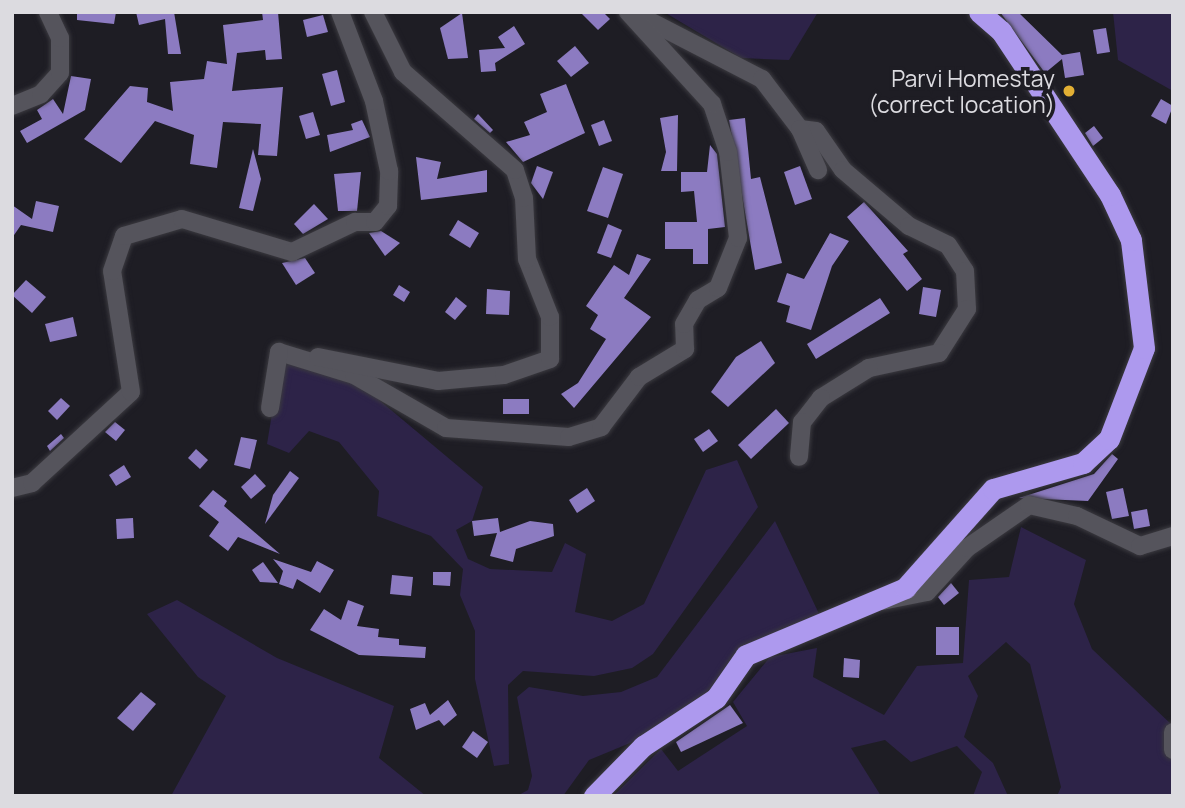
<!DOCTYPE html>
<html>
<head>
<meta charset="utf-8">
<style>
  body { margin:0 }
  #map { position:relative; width:1185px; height:808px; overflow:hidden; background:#1e1d24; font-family:Manrope,sans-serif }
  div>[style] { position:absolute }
  .green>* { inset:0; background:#2d2348 }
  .building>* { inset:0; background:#8c7bc1 }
  .roads { filter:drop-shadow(0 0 2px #3b3a40) drop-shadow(0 0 2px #3b3a40) }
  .street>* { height:18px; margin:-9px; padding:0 9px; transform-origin:9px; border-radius:9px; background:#55545c }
  .highway>* { height:21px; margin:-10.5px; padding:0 10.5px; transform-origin:10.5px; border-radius:10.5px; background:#ad99ee }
  .dots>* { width:19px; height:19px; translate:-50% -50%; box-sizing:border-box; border:4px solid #1e1d24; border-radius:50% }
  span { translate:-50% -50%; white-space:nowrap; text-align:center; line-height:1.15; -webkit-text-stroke:7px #1e1d24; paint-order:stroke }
  .poi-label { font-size:23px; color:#dcdbe0 }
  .right { translate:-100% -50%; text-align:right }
  .frame { position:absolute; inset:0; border:14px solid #dcdbe0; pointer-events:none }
</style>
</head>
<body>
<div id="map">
  <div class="green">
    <div style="clip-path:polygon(664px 12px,818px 12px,789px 60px,741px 58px)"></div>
    <div style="clip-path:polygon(1113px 12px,1173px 12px,1173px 91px,1118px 60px)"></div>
    <div style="clip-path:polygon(281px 359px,354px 379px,483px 487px,472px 521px,456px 530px,468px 559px,490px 569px,552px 572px,565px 543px,586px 554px,575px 612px,612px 621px,644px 604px,706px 470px,737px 460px,758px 507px,653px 654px,632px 668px,594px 676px,523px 671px,508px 685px,509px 764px,494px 766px,475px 679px,475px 631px,460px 595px,463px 569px,431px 536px,377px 516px,379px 491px,339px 442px,309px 431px,289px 453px,267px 444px)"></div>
    <div style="clip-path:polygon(775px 521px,821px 618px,728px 679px,676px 724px,589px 760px,563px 796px,517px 796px,528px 790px,532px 776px,517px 697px,529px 687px,583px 696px,621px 692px,657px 677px)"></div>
    <div style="clip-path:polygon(1021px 527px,1086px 560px,1074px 604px,1092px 649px,1172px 725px,1173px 796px,1057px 796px,1061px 787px,1030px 664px,1006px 642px,968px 676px,978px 696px,964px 737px,993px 763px,1008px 796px,973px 796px,982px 772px,957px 746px,911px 762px,885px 740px,851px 748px,881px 796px,613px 796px,661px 749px,678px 771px,747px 726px,733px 702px,770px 657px,817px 648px,813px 677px,884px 715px,917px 666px,963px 663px,969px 580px,1009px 577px)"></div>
    <div style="clip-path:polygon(177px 600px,277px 658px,394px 706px,379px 758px,426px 796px,171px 796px,226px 696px,198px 677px,147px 614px)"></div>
  </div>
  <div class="building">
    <div style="clip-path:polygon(77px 12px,116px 12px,114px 24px,77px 20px)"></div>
    <div style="clip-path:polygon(136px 12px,174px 12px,181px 54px,168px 54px,165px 19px,139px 25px)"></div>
    <div style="clip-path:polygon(262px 12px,278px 12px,282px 59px,266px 60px,265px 50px,237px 53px,232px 91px,283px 87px,277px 156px,258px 155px,261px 124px,223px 122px,217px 168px,190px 164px,194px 135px,155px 121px,121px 163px,84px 139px,130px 86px,148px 88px,147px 102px,173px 111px,170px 82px,204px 79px,207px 61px,227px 64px,223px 25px,263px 20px)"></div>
    <div style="clip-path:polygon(580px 12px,603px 12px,610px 19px,598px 30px)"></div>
    <div style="clip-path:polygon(1000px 12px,1018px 12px,1062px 55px,1080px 52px,1084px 75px,1065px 78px,1062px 59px,1045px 73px)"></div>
    <div style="clip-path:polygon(462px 13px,468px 58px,448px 59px,440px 28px)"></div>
    <div style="clip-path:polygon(323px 15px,328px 32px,307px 37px,303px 20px)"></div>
    <div style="clip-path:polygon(514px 26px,525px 44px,495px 63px,496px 71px,481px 72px,479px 50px,505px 48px,498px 37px)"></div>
    <div style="clip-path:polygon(1106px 28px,1110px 52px,1097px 54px,1093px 30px)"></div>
    <div style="clip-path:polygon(575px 46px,589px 63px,571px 77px,557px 61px)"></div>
    <div style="clip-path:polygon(337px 70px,345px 102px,331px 106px,322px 74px)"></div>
    <div style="clip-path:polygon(71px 76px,91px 79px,85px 110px,27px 143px,20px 131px,42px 119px,37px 110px,53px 99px,63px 114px)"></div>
    <div style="clip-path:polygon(566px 84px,585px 133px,523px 162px,506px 142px,530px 135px,524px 122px,547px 112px,540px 94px)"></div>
    <div style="clip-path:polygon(1161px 99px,1173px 106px,1166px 124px,1151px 116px)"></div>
    <div style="clip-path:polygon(313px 112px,320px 135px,306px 139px,299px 116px)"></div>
    <div style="clip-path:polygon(478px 114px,493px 130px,490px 133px,474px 119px)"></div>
    <div style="clip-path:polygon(678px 115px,677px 171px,661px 171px,666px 152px,660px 118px)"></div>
    <div style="clip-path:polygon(745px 118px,751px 179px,760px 177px,782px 263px,755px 270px,729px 120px)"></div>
    <div style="clip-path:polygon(362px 120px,370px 137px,330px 152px,327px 135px,353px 130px,351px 124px)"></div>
    <div style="clip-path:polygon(604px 120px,612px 141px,599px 146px,591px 125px)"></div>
    <div style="clip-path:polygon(1094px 126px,1103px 138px,1093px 146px,1085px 133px)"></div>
    <div style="clip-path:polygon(710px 145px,717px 154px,725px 227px,708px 229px,708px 264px,693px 264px,693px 249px,665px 249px,665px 222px,697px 222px,694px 191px,681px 192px,681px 172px,707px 172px)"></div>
    <div style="clip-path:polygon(253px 149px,261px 179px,253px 211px,239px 208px)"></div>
    <div style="clip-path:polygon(416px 157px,441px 162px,437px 179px,487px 170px,487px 192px,421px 200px)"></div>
    <div style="clip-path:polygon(537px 166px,553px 172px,543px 199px,531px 183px)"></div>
    <div style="clip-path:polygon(800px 166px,812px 199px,795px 205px,784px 172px)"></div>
    <div style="clip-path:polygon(603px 167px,623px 174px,608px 218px,587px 211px)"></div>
    <div style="clip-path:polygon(361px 172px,357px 211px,338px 211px,334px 174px)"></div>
    <div style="clip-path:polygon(36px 201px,59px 206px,53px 232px,21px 225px,12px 238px,12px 205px,32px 219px)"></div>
    <div style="clip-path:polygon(864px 202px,908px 251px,903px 254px,922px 279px,907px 291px,847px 217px)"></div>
    <div style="clip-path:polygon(314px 204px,328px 219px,303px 234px,294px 224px)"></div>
    <div style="clip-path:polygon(458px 220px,479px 233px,470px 248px,449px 235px)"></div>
    <div style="clip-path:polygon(608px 224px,622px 230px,611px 258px,597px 253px)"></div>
    <div style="clip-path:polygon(381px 231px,400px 243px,385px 256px,369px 233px)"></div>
    <div style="clip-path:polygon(830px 233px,849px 241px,832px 266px,811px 330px,786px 322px,790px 306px,777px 302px,787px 273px,804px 279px)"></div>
    <div style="clip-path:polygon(637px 254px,651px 259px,624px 298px,651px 317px,574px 408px,561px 394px,578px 383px,606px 339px,590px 329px,598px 315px,586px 306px,614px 265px,629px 275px)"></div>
    <div style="clip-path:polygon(305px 258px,315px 273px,296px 285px,282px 263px)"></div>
    <div style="clip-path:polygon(26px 280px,46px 297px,32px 313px,12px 295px)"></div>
    <div style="clip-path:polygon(399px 285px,410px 292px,404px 302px,393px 295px)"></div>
    <div style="clip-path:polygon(923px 287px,941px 290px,936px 317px,919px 314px)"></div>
    <div style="clip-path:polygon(487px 289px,510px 291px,509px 315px,486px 314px)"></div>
    <div style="clip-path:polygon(456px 297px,467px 306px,455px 320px,445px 312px)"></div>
    <div style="clip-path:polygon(880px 298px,890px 313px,816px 359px,807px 344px)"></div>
    <div style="clip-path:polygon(73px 317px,77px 336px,50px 342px,45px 324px)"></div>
    <div style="clip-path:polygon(761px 341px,775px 363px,728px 407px,711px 392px,736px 357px)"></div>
    <div style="clip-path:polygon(61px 398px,70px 406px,57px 420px,48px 411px)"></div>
    <div style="clip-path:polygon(503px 399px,529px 399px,529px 414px,503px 414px)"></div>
    <div style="clip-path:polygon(776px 409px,789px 423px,751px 459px,738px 445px)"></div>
    <div style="clip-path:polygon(115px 422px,125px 430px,116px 441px,105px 432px)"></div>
    <div style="clip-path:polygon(709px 429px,718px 441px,703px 452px,694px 439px)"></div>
    <div style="clip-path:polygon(61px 434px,64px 438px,50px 451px,47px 446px)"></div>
    <div style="clip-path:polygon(241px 437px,257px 440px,250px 469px,234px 465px)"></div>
    <div style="clip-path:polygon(196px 449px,208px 460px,200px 469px,188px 458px)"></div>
    <div style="clip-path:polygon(1112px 454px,1118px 459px,1088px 501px,1019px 498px,1094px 474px)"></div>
    <div style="clip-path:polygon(124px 465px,131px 477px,116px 486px,109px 475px)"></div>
    <div style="clip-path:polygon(290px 471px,299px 478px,265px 524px,273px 495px)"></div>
    <div style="clip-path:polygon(255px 474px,266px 486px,251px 499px,241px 487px)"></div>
    <div style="clip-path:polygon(587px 488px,595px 501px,577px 513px,569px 500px)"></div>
    <div style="clip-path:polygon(1123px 488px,1129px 516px,1112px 519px,1106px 492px)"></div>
    <div style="clip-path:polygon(213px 490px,227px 501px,224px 506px,280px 554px,238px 537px,228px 551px,209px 536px,219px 522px,199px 506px)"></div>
    <div style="clip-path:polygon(1147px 509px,1150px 526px,1134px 529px,1131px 512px)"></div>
    <div style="clip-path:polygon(133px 518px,134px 538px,117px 539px,116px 519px)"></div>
    <div style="clip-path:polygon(498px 518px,500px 532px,530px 521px,553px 524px,554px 536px,516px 549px,513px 562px,490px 556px,497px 533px,474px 536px,472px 521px)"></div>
    <div style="clip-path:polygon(273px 559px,311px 572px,317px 561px,334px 570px,320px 593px,297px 579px,293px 589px,279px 584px,283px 571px)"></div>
    <div style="clip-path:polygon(263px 562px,278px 583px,260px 582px,252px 570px)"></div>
    <div style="clip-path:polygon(433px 572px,451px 572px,450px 586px,433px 585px)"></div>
    <div style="clip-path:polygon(392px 575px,413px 577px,411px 596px,390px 594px)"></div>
    <div style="clip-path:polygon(951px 583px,959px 593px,944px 605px,938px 597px)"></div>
    <div style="clip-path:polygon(348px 600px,364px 606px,357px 626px,379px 629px,378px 637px,399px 639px,399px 645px,426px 647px,425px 658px,359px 655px,310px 630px,324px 609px,341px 620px)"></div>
    <div style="clip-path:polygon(936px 627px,959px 627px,959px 655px,936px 655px)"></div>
    <div style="clip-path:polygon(844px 658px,860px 660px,859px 678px,843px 677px)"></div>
    <div style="clip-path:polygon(141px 692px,156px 704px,133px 731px,117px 718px)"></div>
    <div style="clip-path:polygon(448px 700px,457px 715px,444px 726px,439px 720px,416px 730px,410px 709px,425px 703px,430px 715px)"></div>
    <div style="clip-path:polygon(730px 705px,743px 723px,681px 752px,676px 742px)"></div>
    <div style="clip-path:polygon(473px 731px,488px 742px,477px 758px,462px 747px)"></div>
  </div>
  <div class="roads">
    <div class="street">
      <div style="left:638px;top:15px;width:140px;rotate:27.3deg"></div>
      <div style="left:762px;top:79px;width:63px;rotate:52.8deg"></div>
      <div style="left:800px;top:129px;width:16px;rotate:7deg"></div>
      <div style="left:816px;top:131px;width:47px;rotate:55.3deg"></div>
      <div style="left:843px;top:170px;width:87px;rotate:40.3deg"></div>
      <div style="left:909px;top:226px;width:43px;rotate:26deg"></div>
      <div style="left:948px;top:245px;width:31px;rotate:57deg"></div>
      <div style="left:965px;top:271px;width:38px;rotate:87deg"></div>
      <div style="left:967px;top:309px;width:52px;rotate:122.5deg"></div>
      <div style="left:939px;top:353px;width:72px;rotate:167.9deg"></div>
      <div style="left:869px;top:368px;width:57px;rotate:148deg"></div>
      <div style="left:821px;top:398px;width:31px;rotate:128deg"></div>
      <div style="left:802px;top:422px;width:35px;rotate:95deg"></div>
      <div style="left:12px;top:106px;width:31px;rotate:-22deg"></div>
      <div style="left:41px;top:94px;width:28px;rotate:-48deg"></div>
      <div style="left:60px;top:73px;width:35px;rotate:-90deg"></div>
      <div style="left:60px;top:38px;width:29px;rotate:-115deg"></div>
      <div style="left:800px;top:129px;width:45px;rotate:66.3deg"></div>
      <div style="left:279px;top:352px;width:78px;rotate:17deg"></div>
      <div style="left:354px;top:375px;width:106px;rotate:29.9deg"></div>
      <div style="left:446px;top:428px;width:123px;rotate:4.2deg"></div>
      <div style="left:569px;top:437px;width:34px;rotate:-17deg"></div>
      <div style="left:601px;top:427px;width:63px;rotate:-52.8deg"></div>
      <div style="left:639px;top:377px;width:54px;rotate:-31.3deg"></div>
      <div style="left:685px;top:349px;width:25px;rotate:-92deg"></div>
      <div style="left:684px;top:324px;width:28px;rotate:-60deg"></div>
      <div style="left:698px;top:300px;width:23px;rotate:-31deg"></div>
      <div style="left:718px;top:288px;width:54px;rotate:-68.2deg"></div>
      <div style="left:738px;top:238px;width:87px;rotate:-96.6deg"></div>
      <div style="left:728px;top:152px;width:51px;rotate:-108.4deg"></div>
      <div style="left:712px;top:104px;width:125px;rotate:-132.4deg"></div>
      <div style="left:318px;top:357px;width:122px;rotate:11.3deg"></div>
      <div style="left:438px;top:381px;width:66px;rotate:-5.2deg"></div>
      <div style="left:504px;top:375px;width:49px;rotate:-19.2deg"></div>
      <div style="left:550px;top:359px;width:42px;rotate:-90deg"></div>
      <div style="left:550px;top:317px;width:62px;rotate:-111.6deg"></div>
      <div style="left:527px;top:259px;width:61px;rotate:-92.8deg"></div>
      <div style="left:524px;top:198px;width:29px;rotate:-108deg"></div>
      <div style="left:515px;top:170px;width:149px;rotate:-138.8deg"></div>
      <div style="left:403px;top:72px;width:67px;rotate:-116.6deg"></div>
      <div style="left:270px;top:408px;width:57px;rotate:-80.9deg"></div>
      <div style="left:12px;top:488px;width:21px;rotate:-14deg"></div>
      <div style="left:32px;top:483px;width:134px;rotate:-42.6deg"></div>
      <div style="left:131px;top:392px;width:122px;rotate:-98.9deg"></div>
      <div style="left:112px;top:271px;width:37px;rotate:-71deg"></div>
      <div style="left:124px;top:236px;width:60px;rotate:-16.3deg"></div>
      <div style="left:182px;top:219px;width:115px;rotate:16.7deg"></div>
      <div style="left:292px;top:252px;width:70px;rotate:-25.5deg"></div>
      <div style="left:355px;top:222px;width:20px"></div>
      <div style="left:375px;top:222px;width:21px;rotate:-51deg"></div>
      <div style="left:388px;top:206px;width:35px;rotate:-88deg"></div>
      <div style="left:389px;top:171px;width:72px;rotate:-102.1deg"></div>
      <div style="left:374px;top:101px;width:95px;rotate:-110.9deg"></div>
      <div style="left:882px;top:601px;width:46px;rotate:-11.3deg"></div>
      <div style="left:927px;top:592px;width:59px;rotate:-47.7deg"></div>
      <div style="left:967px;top:548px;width:75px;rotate:-34.7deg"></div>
      <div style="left:1029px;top:505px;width:49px;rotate:12.9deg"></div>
      <div style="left:1077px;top:516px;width:70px;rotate:25.5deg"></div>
      <div style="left:1140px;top:546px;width:34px;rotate:-17deg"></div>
      <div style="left:1173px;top:732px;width:18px;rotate:90deg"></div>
    </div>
    <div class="highway">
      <div style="left:594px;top:796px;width:70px;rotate:-45.6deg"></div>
      <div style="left:643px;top:746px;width:87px;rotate:-33.3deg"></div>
      <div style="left:716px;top:698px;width:52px;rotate:-55.1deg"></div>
      <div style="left:746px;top:655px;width:173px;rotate:-22.8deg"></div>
      <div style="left:905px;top:588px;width:132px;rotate:-48.4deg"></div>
      <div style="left:993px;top:489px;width:94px;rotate:-16.1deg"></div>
      <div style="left:1083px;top:463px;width:35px;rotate:-43deg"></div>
      <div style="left:1109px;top:439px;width:97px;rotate:-69deg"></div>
      <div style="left:1144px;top:348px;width:109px;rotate:-96.9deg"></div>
      <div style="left:1131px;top:240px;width:50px;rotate:-115deg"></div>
      <div style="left:1110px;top:195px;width:197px;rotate:-123.6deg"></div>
      <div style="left:1001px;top:31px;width:29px;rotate:-139deg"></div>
    </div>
  </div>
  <div class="dots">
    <div style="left:1069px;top:91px;background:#e2af34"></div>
  </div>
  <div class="poi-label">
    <span class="right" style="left:1055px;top:91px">Parvi Homestay<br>(correct location)</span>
  </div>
  <div class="frame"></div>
</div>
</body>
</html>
